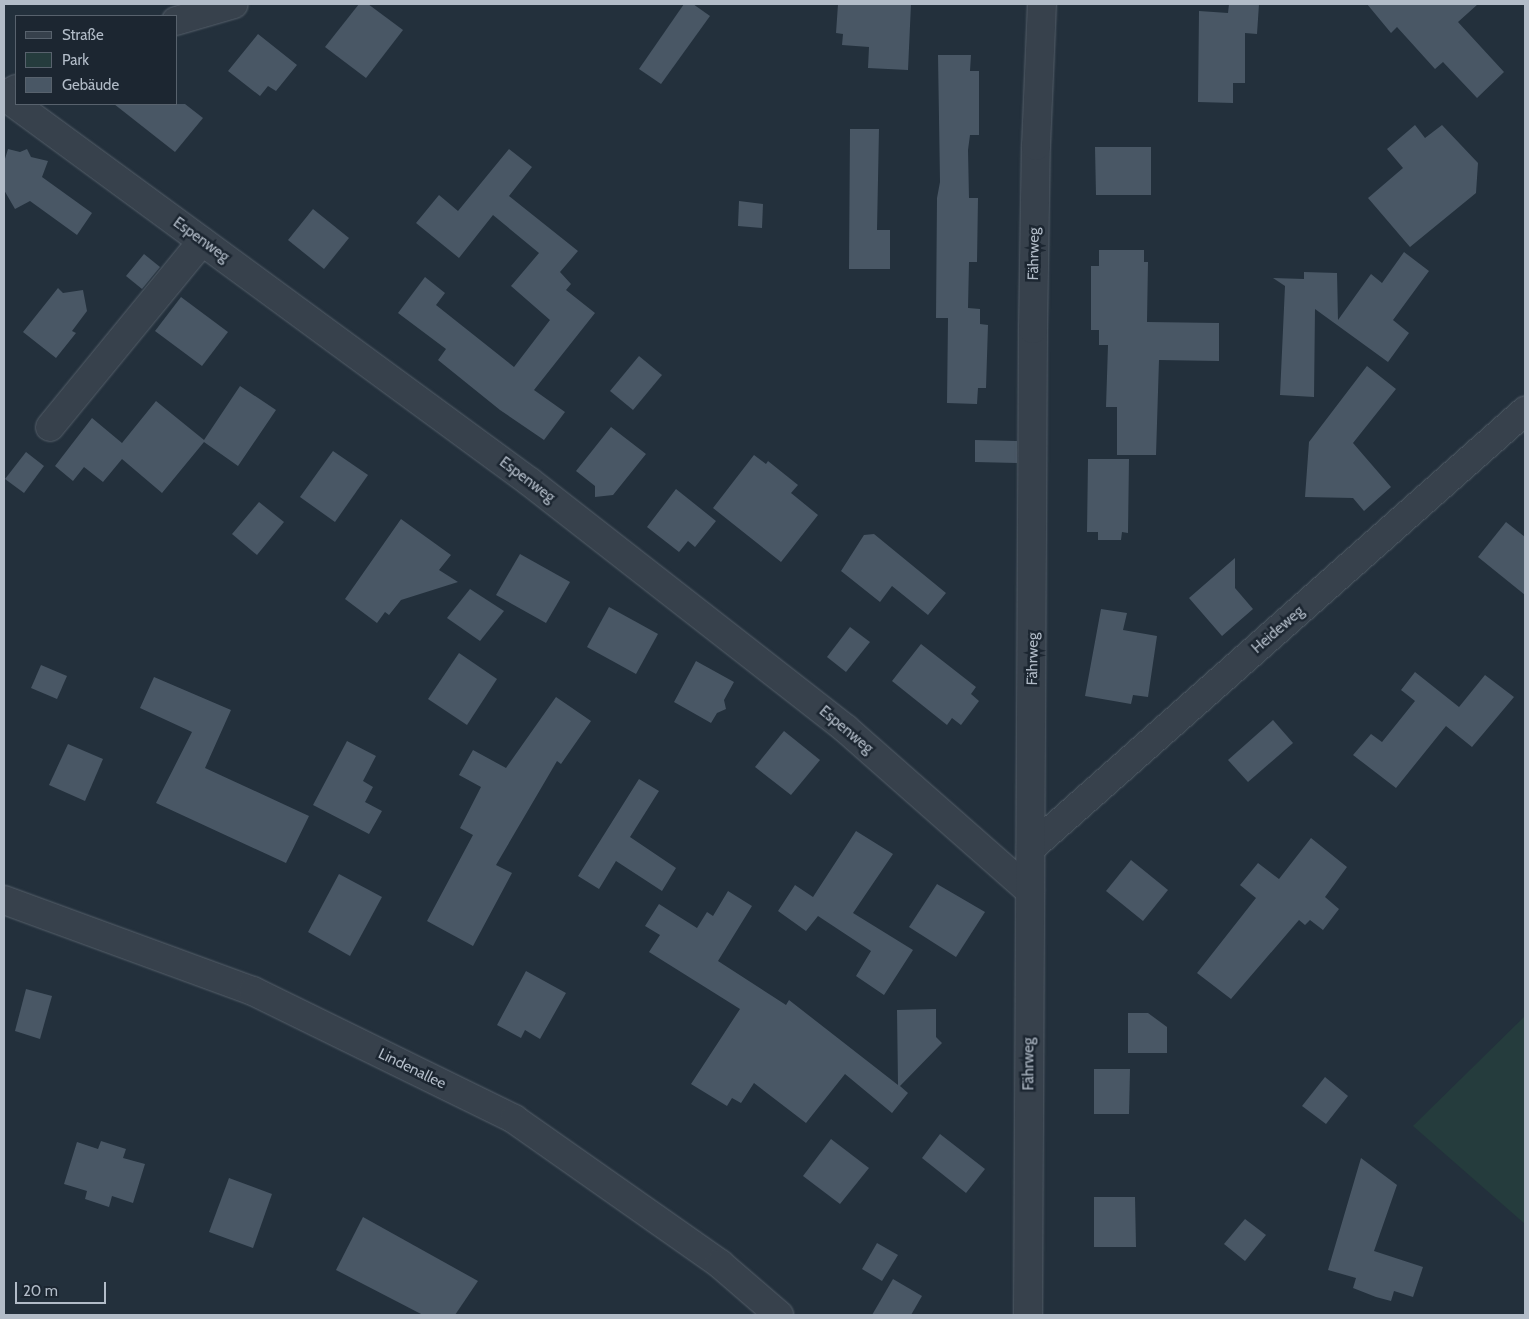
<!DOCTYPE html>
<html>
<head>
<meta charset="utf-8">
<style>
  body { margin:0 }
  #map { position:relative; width:1529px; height:1319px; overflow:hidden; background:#23303c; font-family:Cabin,sans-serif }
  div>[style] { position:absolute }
  .green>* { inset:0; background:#253c3d }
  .building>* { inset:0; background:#495765 }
  .roads { filter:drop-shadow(0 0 1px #555f6a) drop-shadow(0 0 1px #555f6a) }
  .minor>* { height:28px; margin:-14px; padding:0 14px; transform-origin:14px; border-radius:14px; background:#37414c }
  span { translate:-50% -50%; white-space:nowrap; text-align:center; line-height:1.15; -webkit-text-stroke:5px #1c2631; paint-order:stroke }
  .street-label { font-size:15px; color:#b2bcc8 }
  .frame { position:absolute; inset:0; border:5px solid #b2bcc8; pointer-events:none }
  .legend { position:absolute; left:15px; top:15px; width:162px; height:90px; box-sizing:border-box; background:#1c2631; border:1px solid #58626d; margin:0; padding:6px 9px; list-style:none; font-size:15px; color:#b2bcc8 }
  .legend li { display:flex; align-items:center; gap:10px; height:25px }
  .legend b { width:25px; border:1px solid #58626d }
  .scale { position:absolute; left:15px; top:1282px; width:91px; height:22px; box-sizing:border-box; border:2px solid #b2bcc8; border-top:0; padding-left:6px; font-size:15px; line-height:18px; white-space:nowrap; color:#b2bcc8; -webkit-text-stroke:4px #1c2631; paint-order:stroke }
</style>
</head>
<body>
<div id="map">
  <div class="green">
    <div style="clip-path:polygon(1525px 1016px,1525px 1224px,1413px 1126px)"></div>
  </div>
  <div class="building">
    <div style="clip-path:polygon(359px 4px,368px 4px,403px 30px,366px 78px,325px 47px)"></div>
    <div style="clip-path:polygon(684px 4px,693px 4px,710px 16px,661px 84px,639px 69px)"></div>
    <div style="clip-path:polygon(838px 4px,911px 4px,908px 70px,868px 68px,869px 47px,842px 45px,843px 34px,836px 33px)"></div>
    <div style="clip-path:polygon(1229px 4px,1259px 4px,1257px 34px,1245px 33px,1245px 83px,1233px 83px,1233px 103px,1198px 102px,1199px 11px,1228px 13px)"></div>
    <div style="clip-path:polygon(1367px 4px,1478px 4px,1458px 22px,1504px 72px,1477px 98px,1443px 62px,1435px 69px,1397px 27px,1391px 33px)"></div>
    <div style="clip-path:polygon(258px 34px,297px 65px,276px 91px,268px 86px,260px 96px,228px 71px)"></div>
    <div style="clip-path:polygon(938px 55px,971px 55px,970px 71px,979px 71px,979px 135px,970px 135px,968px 150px,969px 198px,978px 198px,977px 262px,969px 262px,968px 308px,980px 309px,980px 324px,988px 325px,986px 388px,978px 388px,977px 404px,947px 403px,948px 318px,936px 318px,937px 198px,940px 182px)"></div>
    <div style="clip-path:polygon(114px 104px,185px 104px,203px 118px,175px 152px)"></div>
    <div style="clip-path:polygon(1415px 125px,1425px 138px,1442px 125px,1478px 163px,1476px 193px,1410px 247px,1368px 198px,1403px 168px,1387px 149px)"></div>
    <div style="clip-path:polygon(850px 129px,879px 129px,877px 230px,890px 230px,890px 269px,849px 269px)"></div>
    <div style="clip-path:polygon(1095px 147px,1151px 147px,1151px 195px,1096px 195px)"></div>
    <div style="clip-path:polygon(8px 149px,20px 152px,27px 149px,31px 157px,48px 161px,42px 177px,92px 213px,77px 235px,30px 201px,15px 209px,4px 190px,4px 162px)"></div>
    <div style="clip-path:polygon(509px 149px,532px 167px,509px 196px,578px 251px,560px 272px,571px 284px,566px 290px,595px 313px,534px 390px,565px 412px,544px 440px,500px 410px,438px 360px,446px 349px,398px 313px,425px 277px,445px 293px,436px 305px,514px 367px,550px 320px,511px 286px,539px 253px,493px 215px,459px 258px,416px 223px,439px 195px,458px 211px)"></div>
    <div style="clip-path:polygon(739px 201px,763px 204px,762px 228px,738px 226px)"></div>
    <div style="clip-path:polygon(313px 209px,349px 238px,324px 269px,288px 240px)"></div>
    <div style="clip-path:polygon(1099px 250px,1144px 250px,1144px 262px,1148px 262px,1147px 322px,1219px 323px,1219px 361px,1159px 360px,1156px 455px,1117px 455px,1117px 407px,1106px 407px,1108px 345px,1099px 345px,1099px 330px,1091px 330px,1091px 266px,1099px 266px)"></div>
    <div style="clip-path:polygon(1404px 252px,1429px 271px,1393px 320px,1409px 333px,1388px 362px,1315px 309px,1314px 397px,1280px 395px,1285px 286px,1273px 278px,1304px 279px,1304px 272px,1337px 273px,1338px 320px,1371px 274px,1382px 283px)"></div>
    <div style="clip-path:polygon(144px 254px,160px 267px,142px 289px,126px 276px)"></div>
    <div style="clip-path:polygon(58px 288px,63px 293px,83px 290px,87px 311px,72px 331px,76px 333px,56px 358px,23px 332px)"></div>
    <div style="clip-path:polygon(181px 297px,228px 332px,202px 366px,155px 331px)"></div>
    <div style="clip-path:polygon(639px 356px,662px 375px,633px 410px,610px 391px)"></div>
    <div style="clip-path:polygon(1367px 366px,1396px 389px,1353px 443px,1391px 487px,1364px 511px,1353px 498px,1305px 497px,1309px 442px)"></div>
    <div style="clip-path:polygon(240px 386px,276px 410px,238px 466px,204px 442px,162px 493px,122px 459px,103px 482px,84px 467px,73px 481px,55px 466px,92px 418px,122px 443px,156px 401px,204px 440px)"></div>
    <div style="clip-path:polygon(611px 427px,646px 454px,613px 495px,595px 497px,595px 486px,576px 471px)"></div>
    <div style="clip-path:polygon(975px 440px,1017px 441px,1017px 463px,975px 462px)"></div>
    <div style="clip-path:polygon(333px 451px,368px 475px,335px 522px,300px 497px)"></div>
    <div style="clip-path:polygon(26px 452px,44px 466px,24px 493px,5px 479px)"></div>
    <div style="clip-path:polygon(754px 455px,766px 464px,768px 461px,798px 485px,791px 493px,818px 515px,781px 562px,713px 508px)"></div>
    <div style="clip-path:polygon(1088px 459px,1129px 459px,1128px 533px,1122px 532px,1121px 540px,1098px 540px,1098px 532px,1087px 532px)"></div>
    <div style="clip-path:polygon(676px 489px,716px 521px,695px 547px,688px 541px,679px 552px,647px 527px)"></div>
    <div style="clip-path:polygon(259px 502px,284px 522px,257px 555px,232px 534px)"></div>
    <div style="clip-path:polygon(401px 519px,451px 555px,439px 570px,458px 582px,401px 600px,389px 615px,385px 612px,377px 623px,345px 599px)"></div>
    <div style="clip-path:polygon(1506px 522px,1525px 537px,1525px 595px,1478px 557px)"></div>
    <div style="clip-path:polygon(874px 534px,946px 593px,928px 615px,892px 586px,880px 602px,841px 571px,864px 535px)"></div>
    <div style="clip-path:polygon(520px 554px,570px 582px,546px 623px,496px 595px)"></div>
    <div style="clip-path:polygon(1235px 558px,1235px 588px,1253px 609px,1222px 636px,1189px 598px)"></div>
    <div style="clip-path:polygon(470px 589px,504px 611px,480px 641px,447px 618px)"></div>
    <div style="clip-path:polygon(609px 607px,658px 634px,636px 674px,587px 647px)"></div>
    <div style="clip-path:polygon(1101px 609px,1127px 613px,1123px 630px,1157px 636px,1148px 697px,1133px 695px,1131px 704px,1085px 696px)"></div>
    <div style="clip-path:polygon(850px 627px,870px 642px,846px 672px,827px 657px)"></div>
    <div style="clip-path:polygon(921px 644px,976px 687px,971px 694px,979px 701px,961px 725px,952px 718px,947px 725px,892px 681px)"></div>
    <div style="clip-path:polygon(459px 653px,497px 679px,467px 725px,428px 699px)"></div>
    <div style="clip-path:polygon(696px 661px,734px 682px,724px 700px,726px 709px,717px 713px,711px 723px,674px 702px)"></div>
    <div style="clip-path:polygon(41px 665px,67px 676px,57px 699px,31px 688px)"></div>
    <div style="clip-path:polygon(1415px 672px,1459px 707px,1485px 675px,1514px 697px,1472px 747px,1446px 726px,1396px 788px,1353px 755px,1371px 734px,1382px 742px,1415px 701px,1401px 690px)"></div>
    <div style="clip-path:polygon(154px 677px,231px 710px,205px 768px,309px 816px,286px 863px,156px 803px,192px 732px,140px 708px)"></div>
    <div style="clip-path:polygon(556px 697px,591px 721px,561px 764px,557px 761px,496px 865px,512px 873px,473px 946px,427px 921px,473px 835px,460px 828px,481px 787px,459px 775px,473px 750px,506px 768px)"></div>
    <div style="clip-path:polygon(1273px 720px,1293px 743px,1248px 782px,1228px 760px)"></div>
    <div style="clip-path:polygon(784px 731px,820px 760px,791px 795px,755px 767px)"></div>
    <div style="clip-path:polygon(347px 741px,376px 756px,363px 781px,373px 787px,365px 802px,382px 811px,369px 834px,313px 805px)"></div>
    <div style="clip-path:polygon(68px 744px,103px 759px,85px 801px,49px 785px)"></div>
    <div style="clip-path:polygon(639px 779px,659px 791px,630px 837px,676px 868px,662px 891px,616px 861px,599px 889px,578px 876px)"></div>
    <div style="clip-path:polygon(856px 831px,893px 854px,853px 913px,913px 950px,884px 995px,856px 976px,871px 951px,818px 916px,806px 931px,778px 911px,795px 885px,813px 897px)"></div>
    <div style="clip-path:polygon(1311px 838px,1347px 867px,1325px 897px,1339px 909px,1323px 930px,1310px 920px,1305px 925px,1299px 920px,1231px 999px,1197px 973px,1256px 898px,1240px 885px,1258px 863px,1279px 879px)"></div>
    <div style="clip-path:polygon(1131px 860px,1168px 890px,1143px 921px,1106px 891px)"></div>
    <div style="clip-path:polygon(339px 874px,382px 897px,350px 956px,308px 932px)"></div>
    <div style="clip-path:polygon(937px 884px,985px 912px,956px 957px,909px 927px)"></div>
    <div style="clip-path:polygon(728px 891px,752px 906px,718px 961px,786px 1005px,789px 1000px,898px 1085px,897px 1010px,936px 1009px,936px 1037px,942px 1043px,900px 1086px,908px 1093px,892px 1113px,845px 1074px,806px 1123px,754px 1083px,741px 1103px,732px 1098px,727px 1106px,691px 1084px,740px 1009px,649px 952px,660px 935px,645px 926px,659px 904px,697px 928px,707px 912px,713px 916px)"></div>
    <div style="clip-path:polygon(526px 971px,566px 993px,540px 1039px,525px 1030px,521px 1038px,497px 1025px)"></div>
    <div style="clip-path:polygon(26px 989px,52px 996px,40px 1039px,15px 1031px)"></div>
    <div style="clip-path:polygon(1128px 1013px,1148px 1013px,1167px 1027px,1167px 1053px,1128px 1053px)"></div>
    <div style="clip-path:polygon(1094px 1069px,1130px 1069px,1129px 1114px,1094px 1114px)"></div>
    <div style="clip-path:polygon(1325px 1077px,1348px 1096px,1326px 1124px,1302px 1106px)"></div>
    <div style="clip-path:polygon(940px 1134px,985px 1169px,966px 1193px,922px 1158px)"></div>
    <div style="clip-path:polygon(831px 1139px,869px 1168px,840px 1204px,803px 1176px)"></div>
    <div style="clip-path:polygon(101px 1141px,126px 1149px,123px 1158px,145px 1164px,133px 1203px,112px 1196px,109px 1207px,85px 1199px,87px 1191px,64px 1184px,77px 1142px,98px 1149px)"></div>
    <div style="clip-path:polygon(1361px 1158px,1397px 1185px,1374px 1251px,1423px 1267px,1413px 1297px,1394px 1291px,1391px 1301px,1376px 1297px,1353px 1288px,1356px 1278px,1328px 1270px)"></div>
    <div style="clip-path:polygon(229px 1178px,272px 1194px,253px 1248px,209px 1232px)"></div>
    <div style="clip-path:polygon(1094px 1197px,1135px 1197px,1136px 1247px,1094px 1247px)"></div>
    <div style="clip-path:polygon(363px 1217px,478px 1281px,455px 1315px,423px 1315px,336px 1270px)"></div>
    <div style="clip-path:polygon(1245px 1219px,1266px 1235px,1245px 1261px,1224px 1244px)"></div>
    <div style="clip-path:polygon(877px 1243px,898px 1255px,882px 1281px,862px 1269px)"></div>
    <div style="clip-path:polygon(893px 1279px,922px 1296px,911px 1315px,872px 1315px)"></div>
  </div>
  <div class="roads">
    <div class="minor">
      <div style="left:176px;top:21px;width:60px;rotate:-16.3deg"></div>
      <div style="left:16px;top:89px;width:14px;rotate:150deg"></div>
      <div style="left:4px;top:96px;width:652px;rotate:36.27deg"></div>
      <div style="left:530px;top:482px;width:401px;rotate:38deg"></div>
      <div style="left:846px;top:729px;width:245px;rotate:41.4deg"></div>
      <div style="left:50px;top:427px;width:240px;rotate:-50.7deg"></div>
      <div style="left:1031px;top:848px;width:660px;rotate:-41.5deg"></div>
      <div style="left:4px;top:900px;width:265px;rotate:20.1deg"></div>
      <div style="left:253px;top:991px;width:291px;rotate:26.1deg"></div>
      <div style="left:514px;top:1119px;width:252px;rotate:35.1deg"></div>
      <div style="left:720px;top:1264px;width:78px;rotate:40.8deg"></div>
      <div style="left:1028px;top:1315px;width:986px;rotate:-89.71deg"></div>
      <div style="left:1033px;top:329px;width:183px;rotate:-89.1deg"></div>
      <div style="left:1036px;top:146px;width:142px;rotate:-87.6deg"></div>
    </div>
  </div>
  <div class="street-label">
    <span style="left:201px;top:240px;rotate:36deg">Espenweg</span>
    <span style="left:1034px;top:254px;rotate:-89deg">Fährweg</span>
    <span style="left:527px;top:480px;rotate:37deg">Espenweg</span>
    <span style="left:1278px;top:630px;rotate:-41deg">Heideweg</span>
    <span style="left:1033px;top:659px;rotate:-89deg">Fährweg</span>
    <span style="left:846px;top:730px;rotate:40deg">Espenweg</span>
    <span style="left:1029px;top:1064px;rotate:-90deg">Fährweg</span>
    <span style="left:412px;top:1069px;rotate:26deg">Lindenallee</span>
  </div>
  <div class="frame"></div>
  <ul class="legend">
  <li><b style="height:6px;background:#37414c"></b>Straße</li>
  <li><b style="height:14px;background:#253c3d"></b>Park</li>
  <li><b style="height:14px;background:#495765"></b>Gebäude</li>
  </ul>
  <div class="scale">20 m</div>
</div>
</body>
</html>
